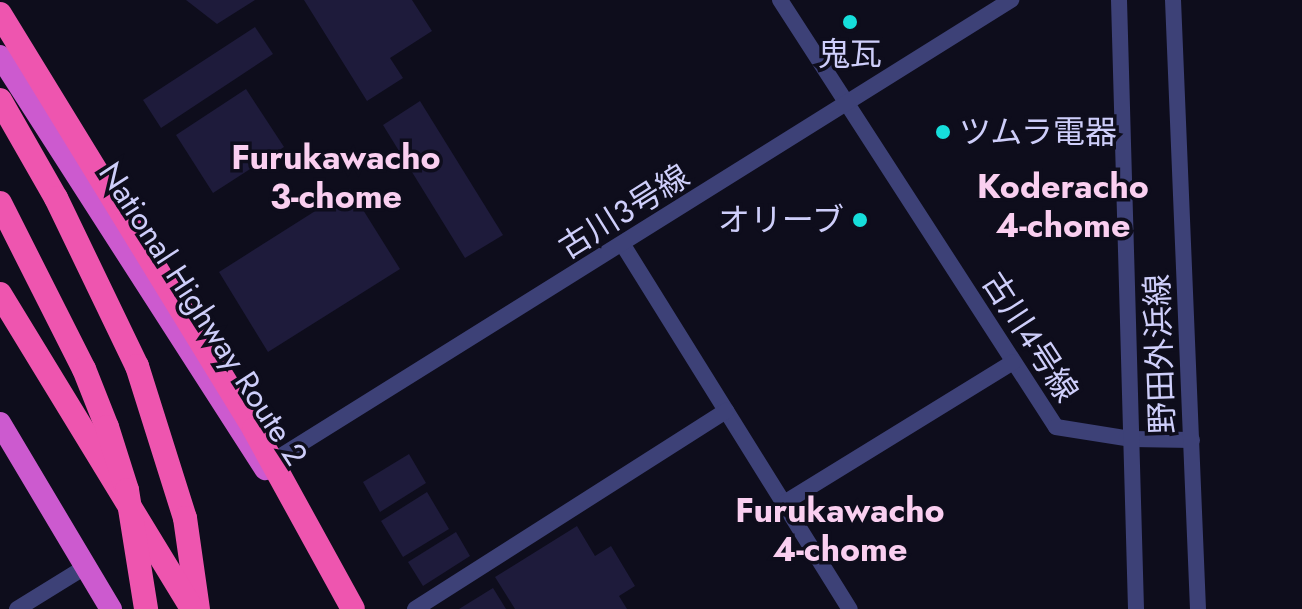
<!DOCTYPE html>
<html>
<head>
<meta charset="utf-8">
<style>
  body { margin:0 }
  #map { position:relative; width:1302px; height:609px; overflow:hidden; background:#0e0d1c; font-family:Jost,"Noto Sans JP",sans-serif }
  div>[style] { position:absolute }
  .building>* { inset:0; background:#1e1b3b }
  .minor>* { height:16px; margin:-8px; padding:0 8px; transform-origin:8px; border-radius:8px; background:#3d4177 }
  .tertiary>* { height:16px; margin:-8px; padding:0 8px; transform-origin:8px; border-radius:8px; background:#3d4177 }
  .trunk>* { height:22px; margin:-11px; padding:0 11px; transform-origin:11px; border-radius:11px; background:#cc5acf }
  .motorway>* { height:24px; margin:-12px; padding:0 12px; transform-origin:12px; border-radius:12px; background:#ee55af }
  .motorway-bridge>* { height:24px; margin:-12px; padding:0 12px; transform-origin:12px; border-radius:12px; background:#ee55af }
  .dots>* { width:22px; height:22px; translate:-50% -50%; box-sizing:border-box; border:4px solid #0e0d1c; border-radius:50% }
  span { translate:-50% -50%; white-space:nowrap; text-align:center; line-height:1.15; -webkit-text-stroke:7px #0e0d1c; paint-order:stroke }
  .poi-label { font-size:32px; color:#cecefa }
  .left { translate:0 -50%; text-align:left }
  .right { translate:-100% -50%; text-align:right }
  .street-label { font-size:32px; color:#cecefa }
  .neighbourhood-label { font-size:34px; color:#facff0; font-weight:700 }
</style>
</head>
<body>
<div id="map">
  <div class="building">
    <div style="clip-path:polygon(186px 0,255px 0,217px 24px)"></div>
    <div style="clip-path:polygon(304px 0,412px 0,432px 31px,390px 58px,403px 78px,367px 101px)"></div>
    <div style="clip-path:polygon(255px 27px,273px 54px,161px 128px,143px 100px)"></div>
    <div style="clip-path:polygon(246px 89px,284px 147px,213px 193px,176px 135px)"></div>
    <div style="clip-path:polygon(420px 101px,503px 235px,465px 258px,383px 125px)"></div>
    <div style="clip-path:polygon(350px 189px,400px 269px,268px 352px,219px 272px)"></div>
    <div style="clip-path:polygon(409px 454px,426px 483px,380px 512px,363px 482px)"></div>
    <div style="clip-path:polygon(427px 492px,449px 529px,403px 557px,381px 521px)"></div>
    <div style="clip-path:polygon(577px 526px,595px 556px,611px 546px,635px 586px,619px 596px,627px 609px,515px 609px,495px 577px)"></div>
    <div style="clip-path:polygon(456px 532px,470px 556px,423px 586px,408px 562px)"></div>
    <div style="clip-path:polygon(493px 588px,506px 609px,459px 609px)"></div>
  </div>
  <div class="minor">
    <div style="left:780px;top:0;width:508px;rotate:57.12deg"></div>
    <div style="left:1056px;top:427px;width:77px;rotate:9deg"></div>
    <div style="left:1132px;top:439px;width:60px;rotate:1deg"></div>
    <div style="left:623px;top:245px;width:429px;rotate:58.1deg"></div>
    <div style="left:784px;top:503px;width:269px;rotate:-31.6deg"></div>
    <div style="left:17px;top:609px;width:80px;rotate:-31.7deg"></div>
    <div style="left:415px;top:609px;width:369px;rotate:-32.5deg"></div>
  </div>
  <div class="tertiary">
    <div style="left:1119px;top:0;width:609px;rotate:88.4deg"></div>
    <div style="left:1173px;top:0;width:610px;rotate:87.65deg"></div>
    <div style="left:265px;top:466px;width:880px;rotate:-31.99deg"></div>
  </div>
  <div class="trunk">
    <div style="left:0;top:56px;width:491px;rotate:57.3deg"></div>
    <div style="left:0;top:423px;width:217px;rotate:59.2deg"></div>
  </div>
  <div class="motorway">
    <div style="left:0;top:100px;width:113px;rotate:60.3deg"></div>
    <div style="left:56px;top:198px;width:187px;rotate:64.3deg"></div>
    <div style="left:137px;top:366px;width:159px;rotate:72.5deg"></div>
    <div style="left:185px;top:518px;width:92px;rotate:81.9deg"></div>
    <div style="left:0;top:294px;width:369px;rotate:58.6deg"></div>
  </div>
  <div class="motorway-bridge">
    <div style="left:0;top:14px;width:487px;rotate:58.5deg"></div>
    <div style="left:254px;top:429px;width:205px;rotate:61.2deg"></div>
    <div style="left:0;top:203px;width:186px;rotate:63.2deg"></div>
    <div style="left:84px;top:369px;width:62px;rotate:68.4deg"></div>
    <div style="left:107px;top:427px;width:66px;rotate:72.4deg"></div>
    <div style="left:127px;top:490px;width:121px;rotate:80.9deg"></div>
  </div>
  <div class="dots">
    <div style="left:850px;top:22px;background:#16dedb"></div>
    <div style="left:943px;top:132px;background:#16dedb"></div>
    <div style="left:860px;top:220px;background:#16dedb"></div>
  </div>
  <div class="poi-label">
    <span style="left:850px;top:54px">鬼瓦</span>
    <span class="left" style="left:959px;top:132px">ツムラ電器</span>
    <span class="right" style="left:844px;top:220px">オリーブ</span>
  </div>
  <div class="street-label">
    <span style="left:624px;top:212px;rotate:-32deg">古川３号線</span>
    <span style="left:203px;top:314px;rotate:57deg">National Highway Route 2</span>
    <span style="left:1030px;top:337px;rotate:57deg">古川４号線</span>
    <span style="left:1160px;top:354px;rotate:-92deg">野田外浜線</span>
  </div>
  <div class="neighbourhood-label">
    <span style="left:336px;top:177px">Furukawacho<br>3-chome</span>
    <span style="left:1063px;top:206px">Koderacho<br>4-chome</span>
    <span style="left:840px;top:530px">Furukawacho<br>4-chome</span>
  </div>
</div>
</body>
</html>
